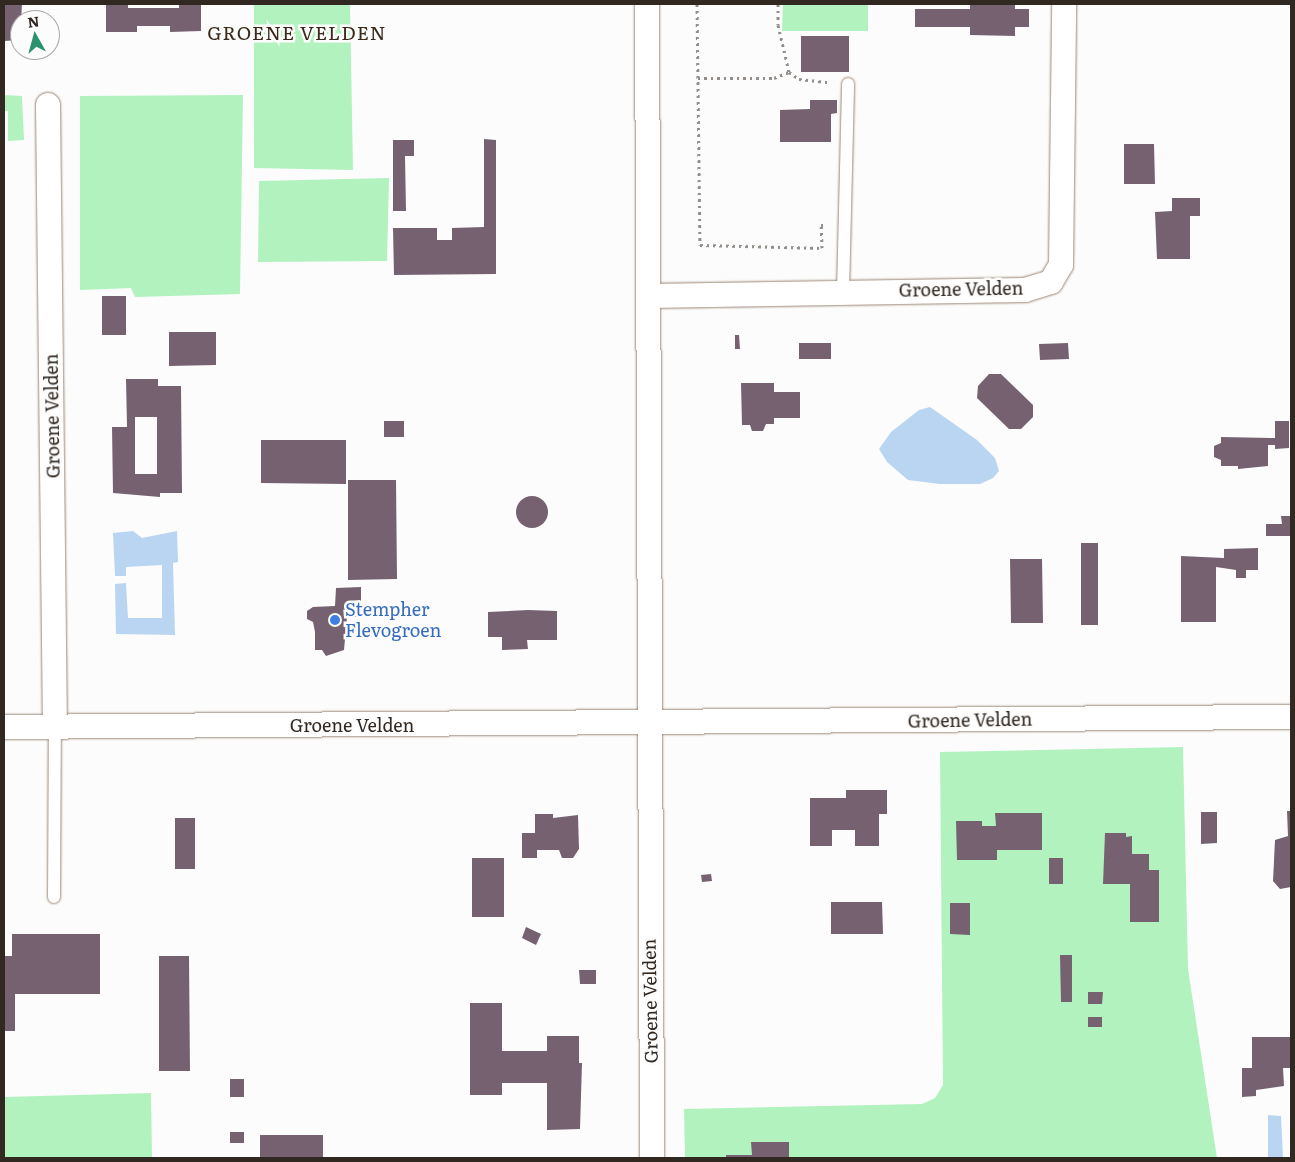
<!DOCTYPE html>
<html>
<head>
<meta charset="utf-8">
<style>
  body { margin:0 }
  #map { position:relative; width:1295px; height:1162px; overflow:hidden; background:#fcfcfc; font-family:Literata,serif }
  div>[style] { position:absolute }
  .green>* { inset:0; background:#b2f2bf }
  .water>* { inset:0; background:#b9d5f1 }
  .building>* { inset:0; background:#766171 }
  .round { border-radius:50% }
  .path>* { height:3px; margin-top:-1.5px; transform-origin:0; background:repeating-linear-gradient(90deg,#938e8a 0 2.5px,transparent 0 6.5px) }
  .roads { filter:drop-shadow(0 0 1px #9b8674) drop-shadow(0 0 1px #9b8674) }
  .service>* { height:12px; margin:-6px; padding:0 6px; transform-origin:6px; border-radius:6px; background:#fff }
  .minor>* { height:24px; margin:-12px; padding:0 12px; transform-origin:12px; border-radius:12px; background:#fff }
  .dots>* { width:14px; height:14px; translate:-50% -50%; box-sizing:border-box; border:2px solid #fcfcfc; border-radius:50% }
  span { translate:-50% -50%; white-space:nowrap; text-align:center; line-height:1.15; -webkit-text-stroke:5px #fcfcfc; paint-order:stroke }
  .street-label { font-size:18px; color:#312821 }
  .shop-label { font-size:18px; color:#366cbe }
  .left { translate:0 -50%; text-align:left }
  .neighbourhood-label { font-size:19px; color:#3a2919; letter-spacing:1px }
  .frame { position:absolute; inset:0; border:5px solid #312821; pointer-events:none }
  .north { position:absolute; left:10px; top:10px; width:50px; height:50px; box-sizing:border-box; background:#fcfcfc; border:1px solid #aba7a4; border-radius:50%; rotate:353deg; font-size:14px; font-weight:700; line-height:20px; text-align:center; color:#312821 }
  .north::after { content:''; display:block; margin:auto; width:18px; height:22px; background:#2b926f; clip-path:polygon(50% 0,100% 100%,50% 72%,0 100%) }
</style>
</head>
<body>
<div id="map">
  <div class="green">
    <div style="clip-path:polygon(254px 4px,350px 4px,353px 170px,254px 168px)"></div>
    <div style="clip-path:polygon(783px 4px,868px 4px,868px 31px,782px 31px)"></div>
    <div style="clip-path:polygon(4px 95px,22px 96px,24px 140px,8px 141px,8px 111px,4px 111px)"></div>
    <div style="clip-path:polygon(243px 95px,240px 294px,135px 297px,131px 288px,80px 290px,80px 96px)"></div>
    <div style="clip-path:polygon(389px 178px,387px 261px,258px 262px,259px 181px)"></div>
    <div style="clip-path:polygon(1183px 747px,1188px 969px,1217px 1158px,685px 1158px,684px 1109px,922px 1104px,935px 1098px,943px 1085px,940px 752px)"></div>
    <div style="clip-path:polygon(151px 1093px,152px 1158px,4px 1158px,4px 1097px)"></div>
  </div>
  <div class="water">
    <div style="clip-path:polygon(930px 407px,977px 440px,995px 458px,999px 471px,993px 478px,980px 484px,940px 484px,908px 480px,887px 462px,879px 449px,891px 432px,919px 410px)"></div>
    <div style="clip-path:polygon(133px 531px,142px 538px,177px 531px,178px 562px,173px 563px,175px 635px,116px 634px,115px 584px,126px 583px,128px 618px,162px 618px,162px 565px,126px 567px,126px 576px,115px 576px,113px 533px)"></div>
    <div style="clip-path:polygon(1268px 1115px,1281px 1116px,1283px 1158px,1268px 1158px)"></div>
  </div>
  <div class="building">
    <div style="clip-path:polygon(4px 4px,22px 4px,20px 40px,4px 41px)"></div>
    <div style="clip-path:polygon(106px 4px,128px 4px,128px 8px,179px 8px,179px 4px,201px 4px,201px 31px,170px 32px,170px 26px,137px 26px,137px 32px,106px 32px)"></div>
    <div style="clip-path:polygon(970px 4px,1015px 4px,1015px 9px,1029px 9px,1029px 27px,1015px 27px,1015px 36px,970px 35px,970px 27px,915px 27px,915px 9px,970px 9px)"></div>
    <div style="clip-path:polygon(801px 36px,849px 36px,849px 72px,801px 72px)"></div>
    <div style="clip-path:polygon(810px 100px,837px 100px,837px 113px,831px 114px,831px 142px,780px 142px,780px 110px,810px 109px)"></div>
    <div style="clip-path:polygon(484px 139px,496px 140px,496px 274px,394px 275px,393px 228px,437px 228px,437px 240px,452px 240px,452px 228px,484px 227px)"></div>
    <div style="clip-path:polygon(393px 140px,414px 140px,414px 156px,405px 156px,406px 211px,393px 211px)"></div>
    <div style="clip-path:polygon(1124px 144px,1154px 144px,1155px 184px,1124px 184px)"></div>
    <div style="clip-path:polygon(1172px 198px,1200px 198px,1200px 216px,1190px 216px,1190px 259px,1157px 259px,1155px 212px,1172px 211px)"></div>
    <div style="clip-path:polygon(102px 296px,126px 296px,126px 335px,102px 335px)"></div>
    <div style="clip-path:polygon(169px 332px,216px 332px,216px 365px,169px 366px)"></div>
    <div style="clip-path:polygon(735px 335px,739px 335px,740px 349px,735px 349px)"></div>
    <div style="clip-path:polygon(799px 343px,831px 343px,831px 359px,799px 359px)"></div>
    <div style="clip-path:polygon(1068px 343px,1069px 359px,1040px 360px,1039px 344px)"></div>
    <div style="clip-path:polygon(989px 374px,1001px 374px,1033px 405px,1033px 417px,1021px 429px,1009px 429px,977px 398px,978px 386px)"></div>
    <div style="clip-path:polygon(evenodd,126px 379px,158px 379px,158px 386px,181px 386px,182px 493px,160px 493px,160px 497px,113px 493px,112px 427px,127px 427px,126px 379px,135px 417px,157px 417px,157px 474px,135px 474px,135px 417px)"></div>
    <div style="clip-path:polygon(741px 383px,774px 383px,774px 392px,800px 392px,800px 418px,774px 418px,774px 424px,766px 424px,763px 431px,752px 431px,750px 425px,742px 425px)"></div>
    <div style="clip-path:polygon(384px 421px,404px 421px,404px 437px,384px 437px)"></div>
    <div style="clip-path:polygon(1275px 421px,1289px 421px,1289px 448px,1275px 449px,1275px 445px,1268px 445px,1268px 466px,1238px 469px,1238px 466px,1221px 466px,1221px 460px,1214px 457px,1214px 446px,1221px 443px,1221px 437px,1275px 438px)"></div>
    <div style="clip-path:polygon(261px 440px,346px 440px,346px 484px,261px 483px)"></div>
    <div style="clip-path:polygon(348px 480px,396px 480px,397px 579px,348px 580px)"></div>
    <div class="round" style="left:516px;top:496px;width:32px;height:32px"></div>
    <div style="clip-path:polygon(1281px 516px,1291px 516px,1291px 536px,1266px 536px,1266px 524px,1282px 524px)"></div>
    <div style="clip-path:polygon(1081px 543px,1098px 543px,1098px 625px,1081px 625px)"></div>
    <div style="clip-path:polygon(1258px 548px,1258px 570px,1246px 570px,1246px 578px,1236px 578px,1236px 570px,1216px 567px,1216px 622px,1181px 622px,1181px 556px,1224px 558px,1224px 549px)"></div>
    <div style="clip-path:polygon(1010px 559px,1042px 559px,1043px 623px,1011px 623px)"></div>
    <div style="clip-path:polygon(361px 587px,361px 617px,347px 617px,344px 650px,326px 656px,322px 650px,315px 650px,315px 632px,313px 622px,307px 619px,307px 611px,313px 607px,335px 606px,336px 588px)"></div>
    <div style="clip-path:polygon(528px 610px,557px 611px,557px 640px,527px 640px,528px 649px,502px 650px,502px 637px,488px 637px,488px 612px)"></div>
    <div style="clip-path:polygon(846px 790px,887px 790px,887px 814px,879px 814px,879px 846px,855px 846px,855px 830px,832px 830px,832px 846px,810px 846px,810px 798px,846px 798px)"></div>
    <div style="clip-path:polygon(1287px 811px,1291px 811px,1291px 887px,1280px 889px,1273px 881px,1275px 840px,1288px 836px)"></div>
    <div style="clip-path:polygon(1201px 812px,1217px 812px,1217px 843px,1201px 844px)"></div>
    <div style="clip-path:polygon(995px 813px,1042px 813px,1042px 850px,997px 850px,997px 860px,957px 860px,956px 821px,982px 821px,982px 826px,996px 826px)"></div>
    <div style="clip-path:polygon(535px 814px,553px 814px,553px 818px,578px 815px,579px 849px,573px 858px,562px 858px,559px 850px,537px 850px,537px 858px,522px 858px,522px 833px,535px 833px)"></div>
    <div style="clip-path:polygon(175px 818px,195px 818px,195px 869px,175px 869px)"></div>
    <div style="clip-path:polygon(1105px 833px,1126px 833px,1126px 837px,1132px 836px,1132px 854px,1149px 854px,1149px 870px,1159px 870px,1159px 922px,1130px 922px,1130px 884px,1103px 884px)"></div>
    <div style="clip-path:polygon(472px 858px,504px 858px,504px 917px,472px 917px)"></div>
    <div style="clip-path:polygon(1049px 858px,1063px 858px,1063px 884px,1049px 884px)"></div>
    <div style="clip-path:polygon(711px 874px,712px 881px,702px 882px,701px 875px)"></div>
    <div style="clip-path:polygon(831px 902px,882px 902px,883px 934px,831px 934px)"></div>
    <div style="clip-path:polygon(950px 903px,970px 903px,970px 935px,950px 934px)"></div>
    <div style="clip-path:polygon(526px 927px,541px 934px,536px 945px,522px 938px)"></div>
    <div style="clip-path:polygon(12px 934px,100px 934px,100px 994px,15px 994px,15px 1031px,4px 1031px,4px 956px,12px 956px)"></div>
    <div style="clip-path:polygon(1060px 955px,1072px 955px,1072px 1002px,1061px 1002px)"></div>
    <div style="clip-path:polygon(159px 956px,189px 956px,190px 1071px,159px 1071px)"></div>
    <div style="clip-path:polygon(579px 970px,596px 970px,596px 984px,580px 984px)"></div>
    <div style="clip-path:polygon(1088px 992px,1103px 992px,1102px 1004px,1088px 1004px)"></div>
    <div style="clip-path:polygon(470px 1003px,502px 1003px,502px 1051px,547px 1051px,547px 1036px,579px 1036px,579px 1063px,582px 1063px,580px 1129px,547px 1130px,547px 1083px,502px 1083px,502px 1095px,470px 1095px)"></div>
    <div style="clip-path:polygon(1088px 1017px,1102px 1017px,1102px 1027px,1088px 1027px)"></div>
    <div style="clip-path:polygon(1252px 1037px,1291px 1037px,1291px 1068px,1283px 1068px,1284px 1086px,1256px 1090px,1256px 1096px,1242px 1097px,1242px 1068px,1252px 1068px)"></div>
    <div style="clip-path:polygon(230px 1079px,244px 1079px,244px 1097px,230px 1097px)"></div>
    <div style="clip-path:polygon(230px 1132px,244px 1132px,244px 1143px,230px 1143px)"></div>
    <div style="clip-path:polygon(260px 1135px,323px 1135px,323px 1158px,260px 1158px)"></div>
    <div style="clip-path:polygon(751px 1142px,789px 1142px,789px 1158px,726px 1158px,726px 1155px,752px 1155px)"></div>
  </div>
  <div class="path">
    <div style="left:697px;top:4px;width:241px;rotate:89.3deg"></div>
    <div style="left:700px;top:245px;width:122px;rotate:1.4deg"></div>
    <div style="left:822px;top:248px;width:23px;rotate:-92deg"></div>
    <div style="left:821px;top:225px;width:4px"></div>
    <div style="left:778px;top:4px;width:21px;rotate:90deg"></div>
    <div style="left:778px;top:25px;width:48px;rotate:76.8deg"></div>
    <div style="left:789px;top:72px;width:12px;rotate:35deg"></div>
    <div style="left:799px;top:79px;width:30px;rotate:6deg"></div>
    <div style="left:698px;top:78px;width:76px"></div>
    <div style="left:774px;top:78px;width:16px;rotate:-22deg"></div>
  </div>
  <div class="roads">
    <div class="service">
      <div style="left:843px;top:292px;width:208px;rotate:-88.6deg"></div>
      <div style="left:54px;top:897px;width:170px;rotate:-89.7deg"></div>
    </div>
    <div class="minor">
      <div style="left:647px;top:4px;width:1154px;rotate:89.75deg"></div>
      <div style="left:48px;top:105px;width:622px;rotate:89.36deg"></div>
      <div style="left:649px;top:296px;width:376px;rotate:-0.9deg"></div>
      <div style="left:1025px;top:290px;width:27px;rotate:-17deg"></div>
      <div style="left:1051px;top:282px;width:20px;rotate:-60deg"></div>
      <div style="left:1061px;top:265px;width:261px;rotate:-89.3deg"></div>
      <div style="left:4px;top:727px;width:1287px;rotate:-0.45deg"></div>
    </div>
  </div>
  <div class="dots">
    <div style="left:335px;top:620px;background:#3f7fe0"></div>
  </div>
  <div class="street-label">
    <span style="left:961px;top:289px;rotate:-1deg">Groene Velden</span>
    <span style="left:52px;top:416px;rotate:-91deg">Groene Velden</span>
    <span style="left:970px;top:720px;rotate:-1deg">Groene Velden</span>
    <span style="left:352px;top:725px">Groene Velden</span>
    <span style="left:650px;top:1001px;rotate:-91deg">Groene Velden</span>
  </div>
  <div class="shop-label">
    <span class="left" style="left:345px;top:620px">Stempher<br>Flevogroen</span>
  </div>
  <div class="neighbourhood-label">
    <span style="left:297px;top:33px">GROENE VELDEN</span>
  </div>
  <div class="frame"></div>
  <div class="north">N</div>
</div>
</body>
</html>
